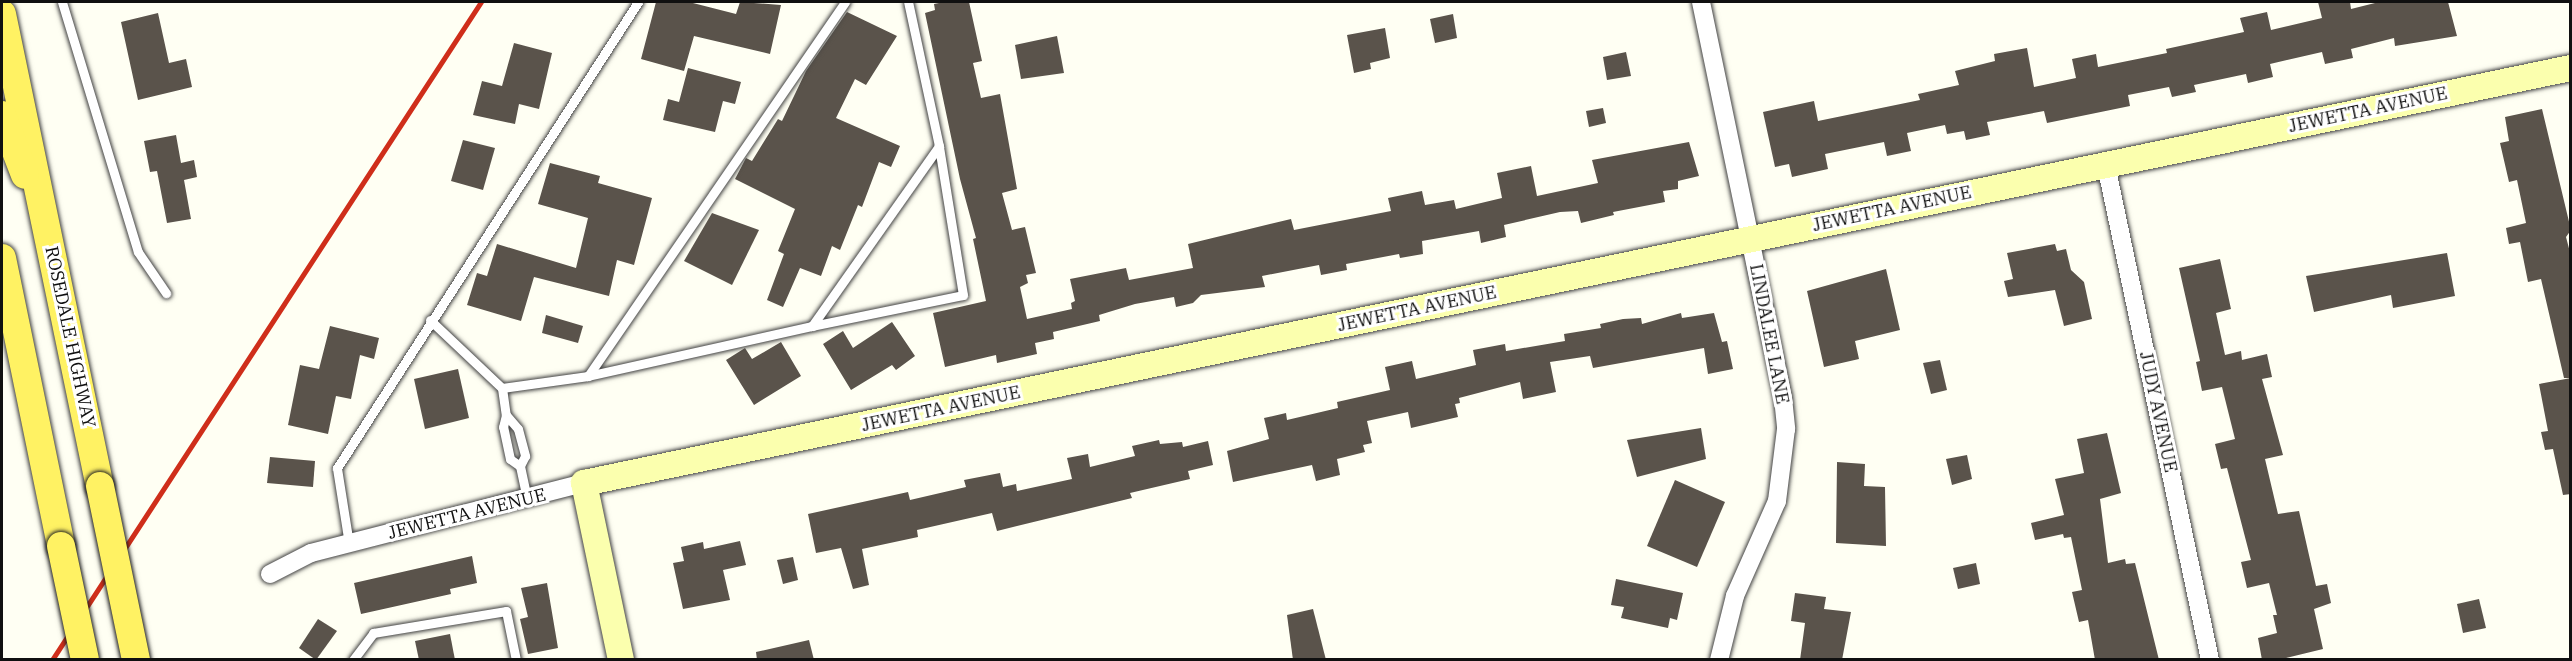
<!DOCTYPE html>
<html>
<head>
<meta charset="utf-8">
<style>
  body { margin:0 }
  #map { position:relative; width:2572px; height:661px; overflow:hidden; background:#fffff3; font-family:"IBM Plex Serif",serif }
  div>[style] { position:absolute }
  .building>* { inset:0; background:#5a534b }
  .roads { filter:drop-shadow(0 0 2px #434343) drop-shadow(0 0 2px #434343) }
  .lane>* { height:9px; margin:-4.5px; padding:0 4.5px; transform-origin:4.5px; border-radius:4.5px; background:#fff }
  .street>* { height:18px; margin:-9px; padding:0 9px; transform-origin:9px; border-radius:9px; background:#fff }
  .secondary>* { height:26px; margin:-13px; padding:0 13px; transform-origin:13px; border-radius:13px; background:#fbffae }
  .primary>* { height:28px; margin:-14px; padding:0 14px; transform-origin:14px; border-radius:14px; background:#fff263 }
  .rail>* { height:4.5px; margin:-2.25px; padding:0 2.25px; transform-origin:2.25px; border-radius:2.25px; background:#cf2e1a }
  .bridges { filter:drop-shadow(0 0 2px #212121) drop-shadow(0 0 2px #212121) }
  .primary-bridge>* { height:28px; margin:-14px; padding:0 14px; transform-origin:14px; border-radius:14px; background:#fff263 }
  span { translate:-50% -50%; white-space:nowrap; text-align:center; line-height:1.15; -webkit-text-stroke:6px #fff; paint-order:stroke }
  .street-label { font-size:18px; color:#101010 }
  .frame { position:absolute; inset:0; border:3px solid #101010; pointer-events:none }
</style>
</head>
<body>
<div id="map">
  <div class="building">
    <div style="clip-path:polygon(656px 2px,689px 2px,736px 14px,740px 2px,781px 5px,770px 54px,694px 36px,684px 71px,641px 59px)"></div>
    <div style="clip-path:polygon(944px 2px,969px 2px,982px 61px,973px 63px,981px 98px,1000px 94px,1017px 189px,1002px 193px,1012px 230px,1025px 227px,1036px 273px,1026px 275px,1028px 283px,1020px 287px,1027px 319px,1072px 309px,1071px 303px,1075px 301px,1070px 279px,1126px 268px,1129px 280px,1193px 268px,1188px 244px,1291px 219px,1294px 230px,1391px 211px,1388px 198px,1422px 191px,1425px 205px,1454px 200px,1456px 209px,1502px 198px,1497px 173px,1531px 166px,1537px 196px,1598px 183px,1592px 160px,1689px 142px,1699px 176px,1678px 181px,1678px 189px,1663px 191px,1665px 202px,1613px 212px,1614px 215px,1581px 223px,1578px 211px,1560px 212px,1504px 225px,1506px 237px,1481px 243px,1479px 231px,1422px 241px,1423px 254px,1400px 258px,1399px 254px,1346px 264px,1347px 270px,1321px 275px,1319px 265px,1262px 276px,1265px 287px,1201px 295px,1193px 303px,1176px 307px,1174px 297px,1135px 304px,1099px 315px,1100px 321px,1053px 332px,1054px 339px,1035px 343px,1037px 354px,997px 363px,996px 355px,945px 367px,933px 313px,986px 301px,973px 239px,976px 238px,960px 179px,925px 13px,935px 10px,934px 4px)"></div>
    <div style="clip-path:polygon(2318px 2px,2350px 2px,2351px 9px,2379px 2px,2448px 2px,2457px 36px,2395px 46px,2394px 38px,2351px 49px,2353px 58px,2325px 64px,2322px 52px,2270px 64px,2273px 77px,2248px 83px,2246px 74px,2194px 85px,2196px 92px,2172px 97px,2169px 87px,2128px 95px,2130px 106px,2047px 123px,2044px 111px,1987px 122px,1990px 135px,1966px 140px,1964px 131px,1947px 134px,1945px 125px,1907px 133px,1911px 151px,1887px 156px,1884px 142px,1825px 154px,1828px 169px,1792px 177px,1789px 164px,1775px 167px,1763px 112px,1814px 101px,1818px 121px,1920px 100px,1918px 94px,1959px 85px,1955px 71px,1995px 61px,1994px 54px,2027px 48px,2034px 87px,2076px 78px,2072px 59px,2096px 54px,2098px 67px,2167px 53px,2166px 49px,2244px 32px,2240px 18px,2267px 12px,2271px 30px,2322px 18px)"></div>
    <div style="clip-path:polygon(847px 12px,897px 36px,866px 85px,855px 79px,836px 118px,900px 146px,891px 167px,879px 162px,862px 207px,858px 205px,840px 250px,832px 246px,821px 276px,800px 268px,783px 307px,767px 300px,784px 254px,778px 251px,795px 209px,735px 179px,746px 158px,752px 161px,778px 119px,782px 121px,806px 71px)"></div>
    <div style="clip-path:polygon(158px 13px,169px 63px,186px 59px,192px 87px,138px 100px,121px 22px)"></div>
    <div style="clip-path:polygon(1453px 14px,1457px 38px,1435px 43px,1430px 19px)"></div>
    <div style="clip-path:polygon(1385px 28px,1390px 58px,1370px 63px,1371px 69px,1354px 73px,1347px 35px)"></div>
    <div style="clip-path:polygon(1057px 36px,1064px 73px,1021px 79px,1015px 45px)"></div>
    <div style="clip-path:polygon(514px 43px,552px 53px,539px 109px,519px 104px,515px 124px,473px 115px,482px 81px,502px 86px)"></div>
    <div style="clip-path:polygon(1626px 52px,1631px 76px,1607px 80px,1603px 57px)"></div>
    <div style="clip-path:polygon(688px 68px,741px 82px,735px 104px,723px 101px,715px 132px,663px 120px,668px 99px,679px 102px)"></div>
    <div style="clip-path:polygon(1603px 108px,1606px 123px,1589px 127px,1586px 111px)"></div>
    <div style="clip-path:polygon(2542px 109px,2571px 230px,2566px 237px,2571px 256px,2571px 378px,2564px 378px,2541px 279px,2528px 282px,2520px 242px,2509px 244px,2506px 228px,2526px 223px,2517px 180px,2509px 182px,2500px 143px,2509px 141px,2505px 117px)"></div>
    <div style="clip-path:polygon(176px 135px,181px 163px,194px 160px,197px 177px,184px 180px,191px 219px,167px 223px,157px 171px,150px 172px,144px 141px)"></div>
    <div style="clip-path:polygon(463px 140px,495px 148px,483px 190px,451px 181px)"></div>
    <div style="clip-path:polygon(550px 163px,600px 176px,598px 183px,652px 198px,634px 265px,617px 260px,609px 296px,534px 277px,521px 321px,467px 305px,477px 273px,487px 276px,497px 244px,576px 268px,588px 218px,538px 204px)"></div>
    <div style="clip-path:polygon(712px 213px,759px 230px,732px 285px,684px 261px)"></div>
    <div style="clip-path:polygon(2055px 244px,2057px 251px,2066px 249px,2071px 270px,2084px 282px,2092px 319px,2064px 326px,2055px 290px,2008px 297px,2004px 281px,2013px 279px,2007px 253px)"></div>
    <div style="clip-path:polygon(2447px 253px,2455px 296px,2393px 308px,2391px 295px,2314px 312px,2306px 276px)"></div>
    <div style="clip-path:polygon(2220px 259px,2231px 309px,2216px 313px,2225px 355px,2241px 351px,2242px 360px,2267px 354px,2272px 377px,2262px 379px,2283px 455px,2265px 459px,2278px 514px,2299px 511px,2316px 586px,2327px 584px,2331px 603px,2314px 609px,2323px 649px,2278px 660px,2262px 660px,2258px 638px,2277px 633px,2273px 615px,2277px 615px,2269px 583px,2247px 588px,2241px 562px,2251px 560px,2227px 468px,2221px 469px,2215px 444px,2235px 439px,2222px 387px,2202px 391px,2196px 362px,2200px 361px,2179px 268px)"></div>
    <div style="clip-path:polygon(1886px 269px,1900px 330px,1855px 341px,1859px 359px,1824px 367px,1807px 291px)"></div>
    <div style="clip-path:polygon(1681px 313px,1682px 318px,1714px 313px,1722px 342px,1727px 341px,1733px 369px,1708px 374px,1704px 348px,1593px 368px,1590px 356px,1550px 362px,1556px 392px,1523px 399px,1520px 382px,1459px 398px,1460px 403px,1455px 404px,1458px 417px,1411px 428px,1408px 412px,1367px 421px,1372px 443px,1363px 445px,1365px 452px,1337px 459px,1340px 475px,1316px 481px,1312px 465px,1233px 482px,1227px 451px,1269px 439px,1264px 418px,1286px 413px,1287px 420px,1338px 408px,1337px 402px,1390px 390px,1385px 367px,1412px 361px,1416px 379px,1476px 365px,1473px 350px,1505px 344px,1506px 351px,1565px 341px,1564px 334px,1601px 328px,1600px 324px,1623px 319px,1641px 318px,1642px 324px)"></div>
    <div style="clip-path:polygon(546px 315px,583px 326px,578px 343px,542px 333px)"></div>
    <div style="clip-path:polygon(892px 322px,915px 356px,896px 370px,892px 365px,851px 390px,823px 344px,843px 331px,853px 348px)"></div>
    <div style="clip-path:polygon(330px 326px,379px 338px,374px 359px,360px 355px,351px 399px,336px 396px,328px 434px,288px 425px,300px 365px,319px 369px)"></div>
    <div style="clip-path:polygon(781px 342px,801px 376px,754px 405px,726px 360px,745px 348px,752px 359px)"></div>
    <div style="clip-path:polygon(1940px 360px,1947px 390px,1931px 394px,1923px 363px)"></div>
    <div style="clip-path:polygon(458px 369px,469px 418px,425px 429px,414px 379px)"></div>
    <div style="clip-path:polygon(2571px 378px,2571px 494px,2563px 495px,2553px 449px,2545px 450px,2541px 432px,2548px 431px,2539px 384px)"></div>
    <div style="clip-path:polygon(1701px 428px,1706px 459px,1637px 477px,1627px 440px)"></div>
    <div style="clip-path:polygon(2107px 433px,2121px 493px,2100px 499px,2108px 563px,2125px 559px,2126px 564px,2135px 563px,2159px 660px,2095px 660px,2088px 620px,2079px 622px,2072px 592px,2082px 590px,2071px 537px,2064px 538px,2063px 534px,2035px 540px,2031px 523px,2064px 515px,2055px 479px,2084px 473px,2077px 439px)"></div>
    <div style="clip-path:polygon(1159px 440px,1160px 444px,1182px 442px,1183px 447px,1208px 441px,1213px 465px,1188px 471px,1190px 479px,1130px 493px,1132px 498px,997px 531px,992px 513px,917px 530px,918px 537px,862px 549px,869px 585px,853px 589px,841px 548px,816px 553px,808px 514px,908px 492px,910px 500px,966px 487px,964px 480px,1000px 473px,1003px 487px,1016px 484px,1017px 491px,1072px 479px,1067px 458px,1088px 454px,1090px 467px,1135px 456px,1132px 446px)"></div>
    <div style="clip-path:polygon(1967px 455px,1972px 479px,1952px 485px,1946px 459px)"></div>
    <div style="clip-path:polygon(270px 457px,315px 461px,313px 487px,267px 483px)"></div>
    <div style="clip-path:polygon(1837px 462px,1865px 464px,1864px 486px,1885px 487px,1886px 546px,1836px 543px)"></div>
    <div style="clip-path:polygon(1675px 480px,1725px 502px,1697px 567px,1647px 546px)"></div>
    <div style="clip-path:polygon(740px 541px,746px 565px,723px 570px,730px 600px,683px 609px,673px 563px,684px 561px,681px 547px,703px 542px,704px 549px)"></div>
    <div style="clip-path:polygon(472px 556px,477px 583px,450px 589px,451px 594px,361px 614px,354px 583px)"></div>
    <div style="clip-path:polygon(793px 557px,798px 580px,783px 584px,777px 560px)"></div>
    <div style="clip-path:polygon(1976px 563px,1980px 584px,1958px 589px,1953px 568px)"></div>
    <div style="clip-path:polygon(1616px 579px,1683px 593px,1677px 620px,1670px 618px,1668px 628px,1621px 618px,1624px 607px,1611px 605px)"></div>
    <div style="clip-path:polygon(547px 583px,558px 648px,528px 654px,520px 619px,528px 617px,521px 588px)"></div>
    <div style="clip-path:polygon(1795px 593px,1826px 597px,1824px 609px,1851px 612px,1842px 660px,1800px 660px,1805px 623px,1791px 621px)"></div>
    <div style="clip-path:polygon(2479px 599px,2486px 628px,2463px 633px,2457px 604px)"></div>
    <div style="clip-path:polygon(1313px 609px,1326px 660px,1293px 660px,1287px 615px)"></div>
    <div style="clip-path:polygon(318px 619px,337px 631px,316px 660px,299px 648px)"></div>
    <div style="clip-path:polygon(450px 634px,455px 660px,419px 660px,415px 641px)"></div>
    <div style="clip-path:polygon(809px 640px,814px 660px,757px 660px,756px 652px)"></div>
  </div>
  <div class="roads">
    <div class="lane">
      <div style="left:62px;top:2px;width:261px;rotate:73.1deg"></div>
      <div style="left:138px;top:252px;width:50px;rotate:55.7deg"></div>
      <div style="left:430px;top:320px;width:99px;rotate:43.4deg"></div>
      <div style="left:502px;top:388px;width:87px;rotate:-7.9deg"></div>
      <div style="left:588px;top:376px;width:454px;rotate:-55.5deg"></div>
      <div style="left:812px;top:326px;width:154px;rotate:-11.6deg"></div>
      <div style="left:963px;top:295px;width:151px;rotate:-99.2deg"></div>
      <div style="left:588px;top:376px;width:230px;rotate:-12.6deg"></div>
      <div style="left:812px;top:326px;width:220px;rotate:-54.8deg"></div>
      <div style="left:939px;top:146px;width:147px;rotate:-102.1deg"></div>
      <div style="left:502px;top:388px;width:27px;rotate:82deg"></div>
      <div style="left:520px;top:466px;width:12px;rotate:-145deg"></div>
      <div style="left:510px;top:459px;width:33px;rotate:-102deg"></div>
      <div style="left:503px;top:427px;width:12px;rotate:-76deg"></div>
      <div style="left:506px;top:415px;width:18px;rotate:49deg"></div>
      <div style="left:518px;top:429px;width:28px;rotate:75deg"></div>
      <div style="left:525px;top:456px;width:11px;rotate:117deg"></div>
      <div style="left:520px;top:466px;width:33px;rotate:78deg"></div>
      <div style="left:349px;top:544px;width:77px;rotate:-99deg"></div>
      <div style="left:337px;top:468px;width:555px;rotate:-57.14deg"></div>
      <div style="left:353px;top:660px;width:34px;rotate:-53deg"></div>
      <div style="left:373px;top:633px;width:135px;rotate:-9.4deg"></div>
      <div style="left:506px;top:611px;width:50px;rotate:78.5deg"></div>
    </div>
    <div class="street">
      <div style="left:1701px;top:2px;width:404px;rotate:78.3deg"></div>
      <div style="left:1783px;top:398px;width:31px;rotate:84deg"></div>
      <div style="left:1786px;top:429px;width:73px;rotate:97.1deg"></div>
      <div style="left:1777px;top:501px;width:104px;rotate:113.9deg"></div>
      <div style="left:1735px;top:596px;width:66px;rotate:104deg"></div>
      <div style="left:2106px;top:165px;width:506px;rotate:78.13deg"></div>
      <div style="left:270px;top:574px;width:46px;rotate:-27.1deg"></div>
      <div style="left:311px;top:553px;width:282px;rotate:-14.4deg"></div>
    </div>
    <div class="secondary">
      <div style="left:621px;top:660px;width:181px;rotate:-101.8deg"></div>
      <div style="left:584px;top:483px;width:2029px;rotate:-11.8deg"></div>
    </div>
    <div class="primary">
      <div style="left:2px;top:14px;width:482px;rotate:78.3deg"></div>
      <div style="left:2px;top:115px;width:64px;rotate:69deg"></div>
      <div style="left:2px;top:258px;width:294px;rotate:78.4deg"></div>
    </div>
  </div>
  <div class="rail">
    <div style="left:52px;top:660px;width:785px;rotate:-56.9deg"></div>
  </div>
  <div class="bridges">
    <div class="primary-bridge">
      <div style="left:100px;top:486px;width:178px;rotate:78.3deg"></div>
      <div style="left:61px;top:546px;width:116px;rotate:78.1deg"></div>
    </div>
  </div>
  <div class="street-label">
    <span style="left:2368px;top:110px;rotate:-12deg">JEWETTA AVENUE</span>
    <span style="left:1892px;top:209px;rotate:-12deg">JEWETTA AVENUE</span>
    <span style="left:1417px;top:309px;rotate:-12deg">JEWETTA AVENUE</span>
    <span style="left:1769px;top:334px;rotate:79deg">LINDALEE LANE</span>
    <span style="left:70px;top:337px;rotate:78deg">ROSEDALE HIGHWAY</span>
    <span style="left:941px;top:409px;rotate:-12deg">JEWETTA AVENUE</span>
    <span style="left:2158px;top:412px;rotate:78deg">JUDY AVENUE</span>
    <span style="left:467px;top:514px;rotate:-14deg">JEWETTA AVENUE</span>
  </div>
  <div class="frame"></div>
</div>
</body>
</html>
